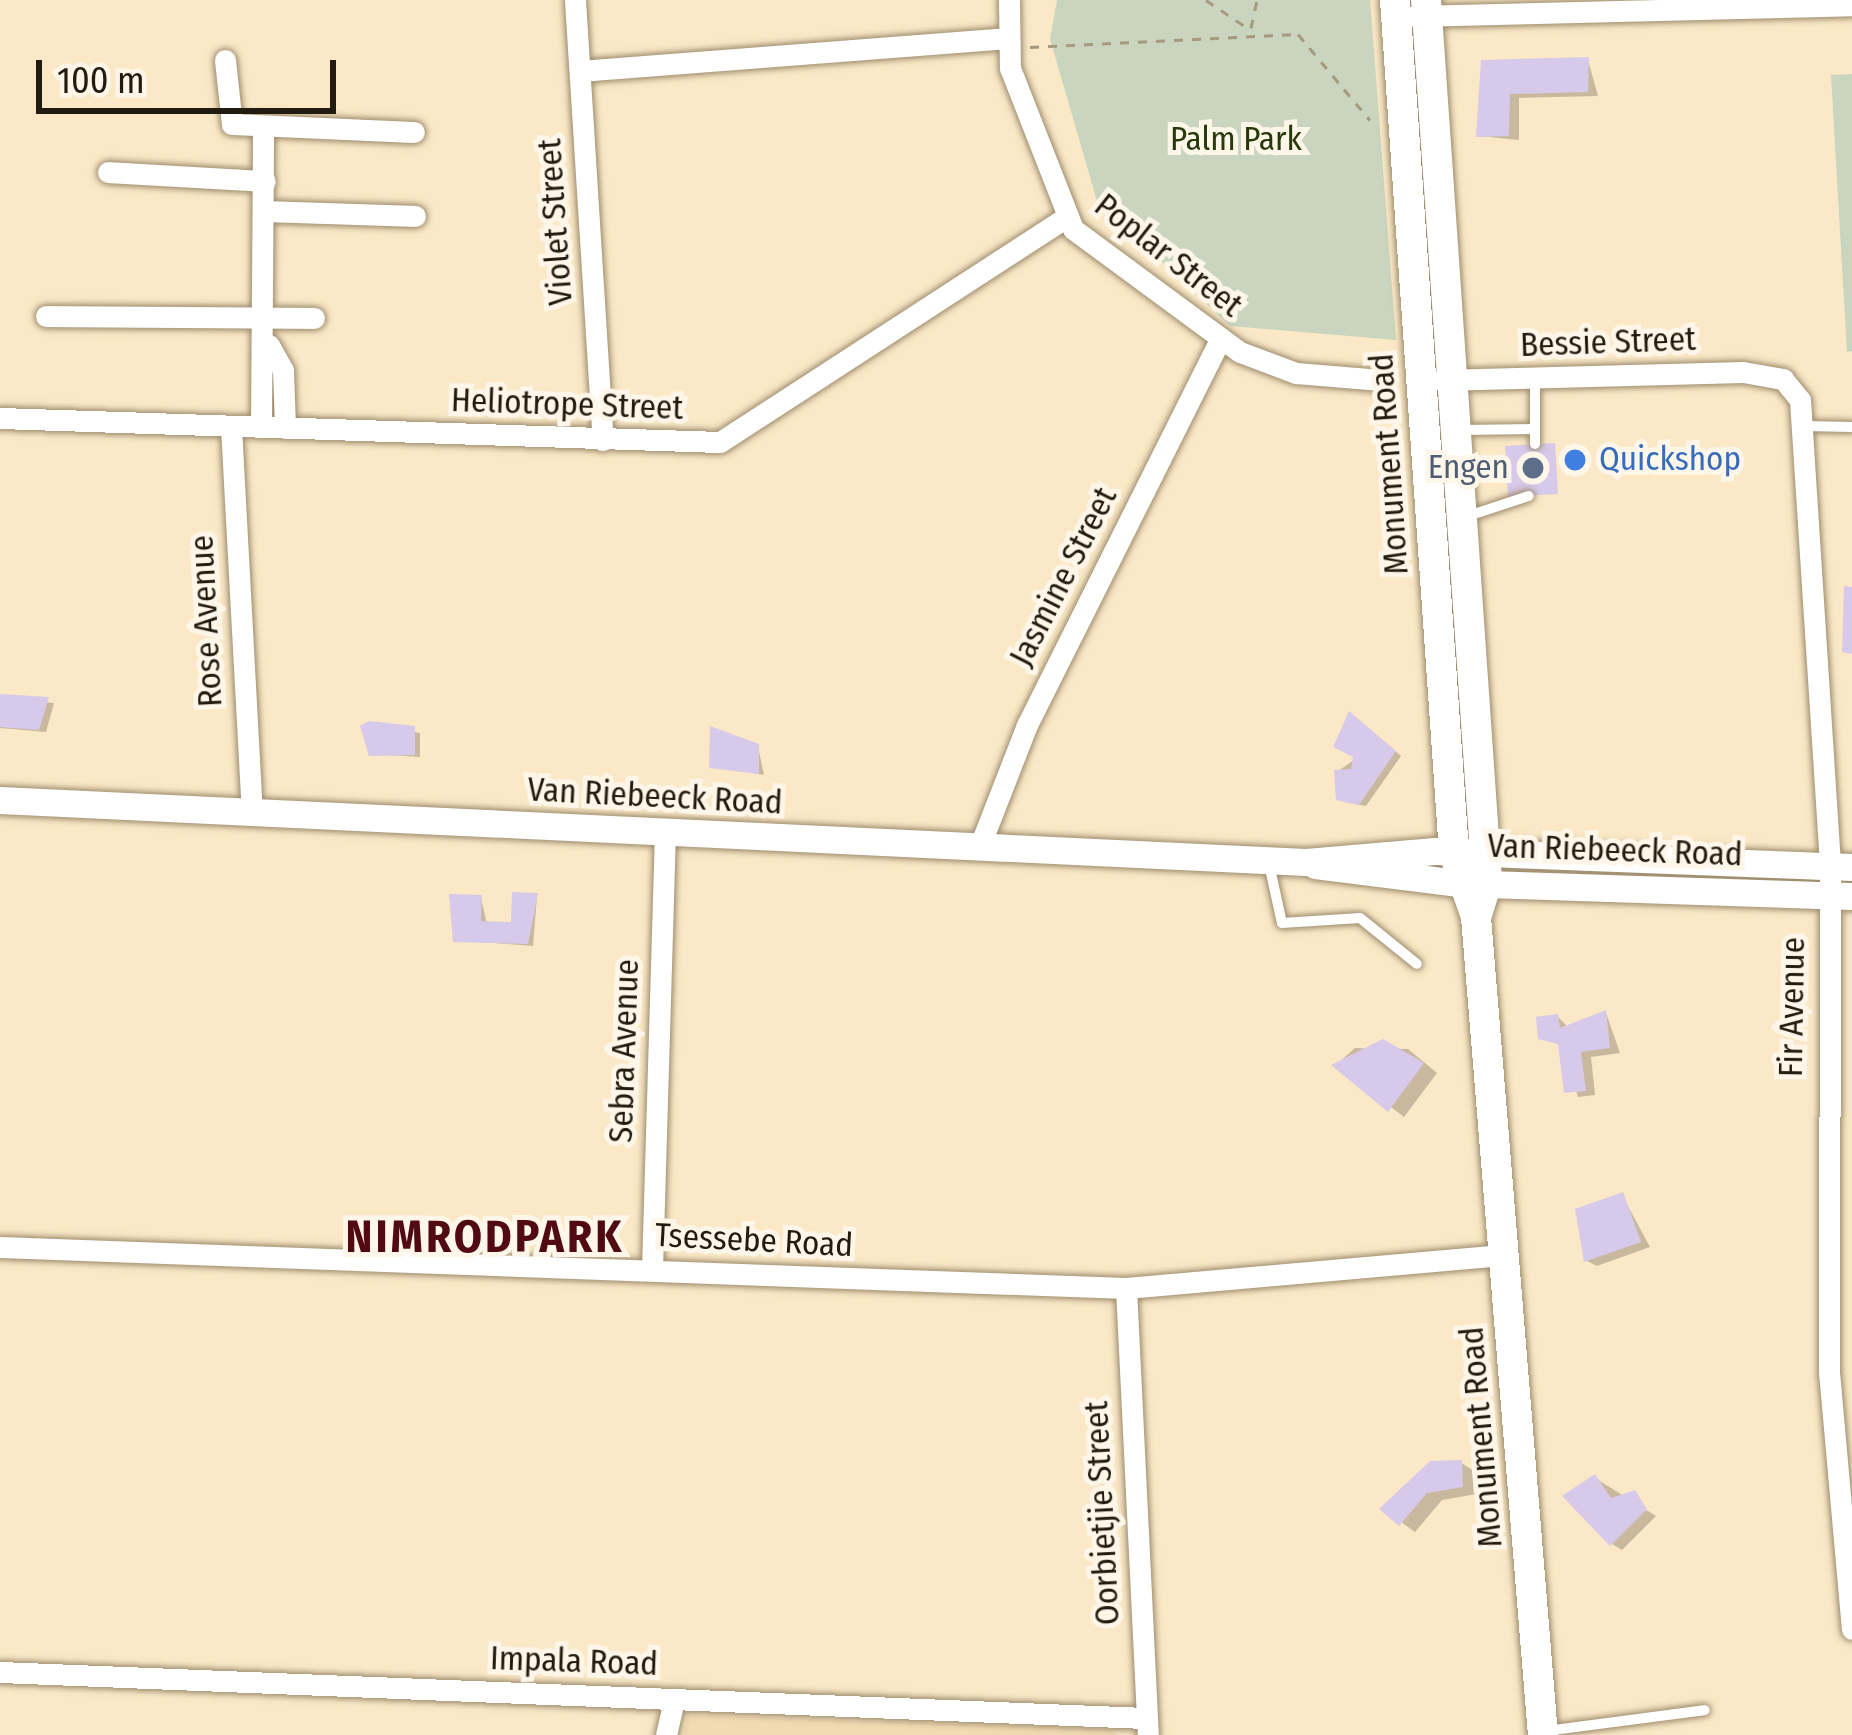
<!DOCTYPE html>
<html>
<head>
<meta charset="utf-8">
<style>
  body { margin:0 }
  #map { position:relative; width:1852px; height:1735px; overflow:hidden; background:#fae8c6; font-family:"Fira Sans Condensed",sans-serif }
  div>[style] { position:absolute }
  .built>* { inset:0; background:#f1dbb2 }
  .green>* { inset:0; background:#c9d5be }
  .shadow>* { inset:0; background:#0003 }
  .building>* { inset:0; background:#d7c9ea }
  .path>* { height:3px; margin-top:-1.5px; transform-origin:0; background:repeating-linear-gradient(90deg,#a6997f 0 9px,transparent 0 18px) }
  .roads { filter:drop-shadow(0 0 3px #9e8d6e) drop-shadow(0 0 3px #9e8d6e) }
  .service>* { height:10px; margin:-5px; padding:0 5px; transform-origin:5px; border-radius:5px; background:#fff }
  .minor>* { height:21px; margin:-10.5px; padding:0 10.5px; transform-origin:10.5px; border-radius:10.5px; background:#fff }
  .tertiary>* { height:27px; margin:-13.5px; padding:0 13.5px; transform-origin:13.5px; border-radius:13.5px; background:#fff }
  .secondary>* { height:30px; margin:-15px; padding:0 15px; transform-origin:15px; border-radius:15px; background:#fff }
  .dots>* { width:33px; height:33px; translate:-50% -50%; box-sizing:border-box; border:6px solid #fef6e9; border-radius:50% }
  span { translate:-50% -50%; white-space:nowrap; text-align:center; line-height:1.15; -webkit-text-stroke:10px #fef6e9; paint-order:stroke }
  .park-label { font-size:33px; color:#263b09 }
  .street-label { font-size:33px; color:#221b0f }
  .shop-label { font-size:33px; color:#366cbe }
  .left { translate:0 -50%; text-align:left }
  .service-label { font-size:33px; color:#4e5e75 }
  .right { translate:-100% -50%; text-align:right }
  .district-label { font-size:45px; color:#500a10; font-weight:700; letter-spacing:3px }
  .scale { position:absolute; left:36px; top:60px; width:300px; height:54px; box-sizing:border-box; border:6px solid #221b0f; border-top:0; padding-left:15px; font-size:36px; line-height:42px; white-space:nowrap; color:#221b0f; -webkit-text-stroke:9px #fef6e9; paint-order:stroke }
</style>
</head>
<body>
<div id="map">
  <div class="built">
    <div style="clip-path:polygon(687px 1715px,1109px 1729px,1117px 1735px,684px 1735px)"></div>
  </div>
  <div class="green">
    <div style="clip-path:polygon(1057px 0,1370px 0,1396px 340px,1230px 326px,1097px 201px,1050px 39px)"></div>
    <div style="clip-path:polygon(1852px 74px,1852px 351px,1847px 352px,1831px 75px)"></div>
  </div>
  <div class="shadow">
    <div style="clip-path:polygon(1588px 60px,1598px 96px,1519px 98px,1519px 140px,1479px 136px,1484px 63px)"></div>
    <div style="clip-path:polygon(0 697px,54px 703px,46px 732px,0 728px)"></div>
    <div style="clip-path:polygon(1356px 718px,1401px 756px,1366px 806px,1345px 802px,1337px 772px,1358px 757px)"></div>
    <div style="clip-path:polygon(371px 724px,420px 733px,420px 757px,371px 754px)"></div>
    <div style="clip-path:polygon(758px 747px,764px 775px,712px 766px)"></div>
    <div style="clip-path:polygon(537px 896px,533px 946px,456px 940px,481px 898px,487px 924px,514px 925px)"></div>
    <div style="clip-path:polygon(1606px 1013px,1620px 1053px,1591px 1057px,1595px 1095px,1578px 1097px,1562px 1046px,1541px 1037px,1558px 1017px,1569px 1028px)"></div>
    <div style="clip-path:polygon(1355px 1048px,1408px 1049px,1437px 1073px,1404px 1117px,1336px 1065px)"></div>
    <div style="clip-path:polygon(1622px 1195px,1650px 1247px,1597px 1266px,1587px 1261px)"></div>
    <div style="clip-path:polygon(1461px 1463px,1476px 1472px,1477px 1494px,1442px 1500px,1415px 1532px,1383px 1509px)"></div>
    <div style="clip-path:polygon(1595px 1478px,1656px 1516px,1622px 1550px,1612px 1544px)"></div>
  </div>
  <div class="building">
    <div style="clip-path:polygon(1589px 57px,1588px 92px,1510px 94px,1509px 136px,1476px 137px,1481px 60px)"></div>
    <div style="clip-path:polygon(1555px 443px,1558px 494px,1508px 497px,1505px 446px)"></div>
    <div style="clip-path:polygon(1844px 586px,1852px 587px,1852px 654px,1842px 652px)"></div>
    <div style="clip-path:polygon(0 694px,49px 697px,39px 730px,0 727px)"></div>
    <div style="clip-path:polygon(1349px 711px,1396px 751px,1359px 805px,1336px 800px,1334px 770px,1351px 769px,1353px 757px,1333px 747px)"></div>
    <div style="clip-path:polygon(369px 721px,415px 726px,415px 755px,369px 756px,360px 726px)"></div>
    <div style="clip-path:polygon(710px 726px,759px 744px,759px 774px,709px 768px)"></div>
    <div style="clip-path:polygon(512px 892px,538px 893px,528px 944px,453px 942px,449px 894px,482px 895px,481px 921px,511px 922px)"></div>
    <div style="clip-path:polygon(1606px 1010px,1610px 1048px,1581px 1052px,1586px 1091px,1564px 1093px,1558px 1044px,1538px 1039px,1536px 1017px,1558px 1014px,1560px 1028px)"></div>
    <div style="clip-path:polygon(1383px 1039px,1424px 1063px,1388px 1112px,1331px 1065px)"></div>
    <div style="clip-path:polygon(1623px 1192px,1641px 1242px,1584px 1262px,1575px 1209px)"></div>
    <div style="clip-path:polygon(1462px 1460px,1463px 1487px,1427px 1493px,1399px 1526px,1379px 1509px,1430px 1461px)"></div>
    <div style="clip-path:polygon(1595px 1474px,1611px 1498px,1635px 1490px,1647px 1509px,1610px 1546px,1562px 1496px)"></div>
  </div>
  <div class="path">
    <div style="left:1206px;top:0;width:52px;rotate:34deg"></div>
    <div style="left:1251px;top:28px;width:29px;rotate:-78deg"></div>
    <div style="left:1030px;top:47px;width:268px;rotate:-2.8deg"></div>
    <div style="left:1298px;top:34px;width:112px;rotate:50.1deg"></div>
  </div>
  <div class="roads">
    <div class="service">
      <div style="left:1804px;top:426px;width:48px;rotate:1.2deg"></div>
      <div style="left:1460px;top:430px;width:75px;rotate:-0.8deg"></div>
      <div style="left:1535px;top:444px;width:67px;rotate:-90deg"></div>
      <div style="left:1465px;top:517px;width:67px;rotate:-18.2deg"></div>
      <div style="left:1269px;top:864px;width:60px;rotate:77.6deg"></div>
      <div style="left:1282px;top:923px;width:78px;rotate:-3.7deg"></div>
      <div style="left:1360px;top:918px;width:73px;rotate:38.9deg"></div>
      <div style="left:1546px;top:1731px;width:160px;rotate:-7.5deg"></div>
    </div>
    <div class="minor">
      <div style="left:575px;top:0;width:441px;rotate:86.4deg"></div>
      <div style="left:1009px;top:0;width:68px;rotate:89.2deg"></div>
      <div style="left:1010px;top:68px;width:173px;rotate:68.6deg"></div>
      <div style="left:1073px;top:229px;width:207px;rotate:36.4deg"></div>
      <div style="left:1240px;top:352px;width:60px;rotate:20.6deg"></div>
      <div style="left:1296px;top:373px;width:85px;rotate:4.7deg"></div>
      <div style="left:1415px;top:16px;width:437px;rotate:-1.4deg"></div>
      <div style="left:225px;top:60px;width:64px;rotate:83.8deg"></div>
      <div style="left:232px;top:124px;width:182px;rotate:2.5deg"></div>
      <div style="left:580px;top:71px;width:426px;rotate:-4.4deg"></div>
      <div style="left:108px;top:172px;width:157px;rotate:3.3deg"></div>
      <div style="left:266px;top:211px;width:149px;rotate:1.9deg"></div>
      <div style="left:46px;top:316px;width:268px;rotate:0.4deg"></div>
      <div style="left:269px;top:345px;width:29px;rotate:61deg"></div>
      <div style="left:283px;top:370px;width:58px;rotate:88deg"></div>
      <div style="left:1441px;top:380px;width:302px;rotate:-1.5deg"></div>
      <div style="left:1743px;top:372px;width:41px;rotate:9.9deg"></div>
      <div style="left:1783px;top:379px;width:27px;rotate:51deg"></div>
      <div style="left:1800px;top:400px;width:467px;rotate:86.3deg"></div>
      <div style="left:1830px;top:866px;width:506px;rotate:90.11deg"></div>
      <div style="left:1829px;top:1372px;width:258px;rotate:84.9deg"></div>
      <div style="left:0;top:418px;width:720px;rotate:1.91deg"></div>
      <div style="left:720px;top:442px;width:411px;rotate:-33deg"></div>
      <div style="left:231px;top:427px;width:386px;rotate:86.9deg"></div>
      <div style="left:261px;top:427px;width:299px;rotate:-89.6deg"></div>
      <div style="left:979px;top:848px;width:132px;rotate:-68.7deg"></div>
      <div style="left:1027px;top:725px;width:431px;rotate:-63.4deg"></div>
      <div style="left:0;top:1247px;width:1127px;rotate:2.09deg"></div>
      <div style="left:1126px;top:1288px;width:378px;rotate:-5deg"></div>
      <div style="left:652px;top:1269px;width:434px;rotate:-88.3deg"></div>
      <div style="left:1126px;top:1288px;width:448px;rotate:87.2deg"></div>
      <div style="left:0;top:1672px;width:1147px;rotate:2.3deg"></div>
      <div style="left:666px;top:1735px;width:37px;rotate:-77deg"></div>
    </div>
    <div class="tertiary">
      <div style="left:0;top:800px;width:1307px;rotate:2.72deg"></div>
      <div style="left:1306px;top:862px;width:129px;rotate:-4.9deg"></div>
      <div style="left:1435px;top:851px;width:417px;rotate:2.2deg"></div>
      <div style="left:1315px;top:865px;width:143px;rotate:7.2deg"></div>
      <div style="left:1457px;top:883px;width:395px;rotate:1.9deg"></div>
    </div>
    <div class="secondary">
      <div style="left:1395px;top:0;width:855px;rotate:86.04deg"></div>
      <div style="left:1454px;top:853px;width:68px;rotate:71deg"></div>
      <div style="left:1426px;top:0;width:884px;rotate:86.04deg"></div>
      <div style="left:1487px;top:882px;width:37px;rotate:107deg"></div>
      <div style="left:1476px;top:917px;width:821px;rotate:85.32deg"></div>
    </div>
  </div>
  <div class="dots">
    <div style="left:1575px;top:460px;background:#3f7fe0"></div>
    <div style="left:1533px;top:468px;background:#5c6f8a"></div>
  </div>
  <div class="park-label">
    <span style="left:1236px;top:140px">Palm Park</span>
  </div>
  <div class="street-label">
    <span style="left:556px;top:222px;rotate:-94deg">Violet Street</span>
    <span style="left:1168px;top:256px;rotate:38deg">Poplar Street</span>
    <span style="left:1608px;top:343px;rotate:-2deg">Bessie Street</span>
    <span style="left:567px;top:405px;rotate:2deg">Heliotrope Street</span>
    <span style="left:1390px;top:464px;rotate:-94deg">Monument Road</span>
    <span style="left:1064px;top:577px;rotate:-63deg">Jasmine Street</span>
    <span style="left:207px;top:621px;rotate:-93deg">Rose Avenue</span>
    <span style="left:655px;top:797px;rotate:3deg">Van Riebeeck Road</span>
    <span style="left:1615px;top:851px;rotate:2deg">Van Riebeeck Road</span>
    <span style="left:1793px;top:1007px;rotate:-89deg">Fir Avenue</span>
    <span style="left:625px;top:1051px;rotate:-88deg">Sebra Avenue</span>
    <span style="left:754px;top:1241px;rotate:3deg">Tsessebe Road</span>
    <span style="left:1482px;top:1437px;rotate:-95deg">Monument Road</span>
    <span style="left:1103px;top:1513px;rotate:-93deg">Oorbietjie Street</span>
    <span style="left:574px;top:1662px;rotate:2deg">Impala Road</span>
  </div>
  <div class="shop-label">
    <span class="left" style="left:1599px;top:460px">Quickshop</span>
  </div>
  <div class="service-label">
    <span class="right" style="left:1509px;top:468px">Engen</span>
  </div>
  <div class="district-label">
    <span style="left:485px;top:1238px">NIMRODPARK</span>
  </div>
  <div class="scale">100 m</div>
</div>
</body>
</html>
